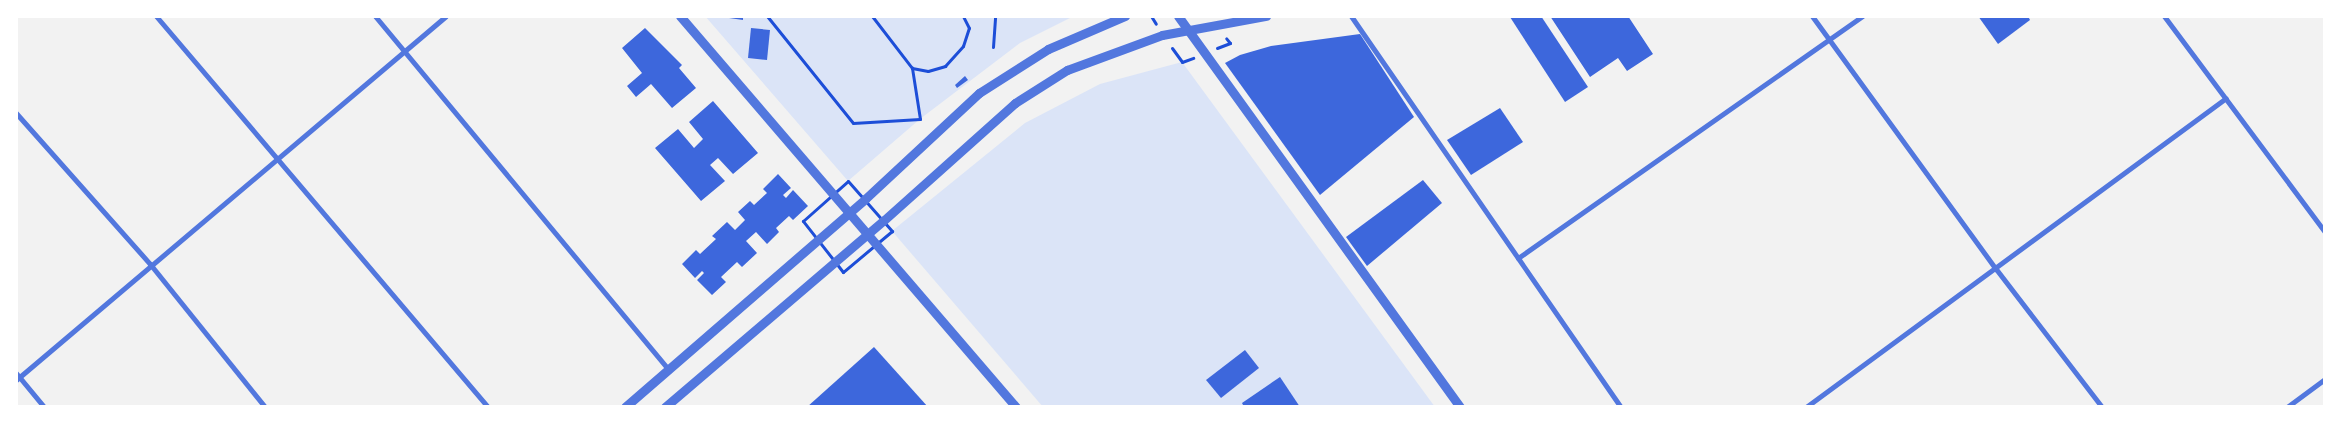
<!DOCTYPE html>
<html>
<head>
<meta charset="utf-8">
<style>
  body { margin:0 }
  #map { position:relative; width:2341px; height:423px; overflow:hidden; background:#f2f2f2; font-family:"Roboto Condensed",sans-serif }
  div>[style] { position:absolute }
  .green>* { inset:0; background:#dbe4f7 }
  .building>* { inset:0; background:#3d67dc }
  .path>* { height:3px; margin:-1.5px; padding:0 1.5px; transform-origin:1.5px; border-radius:1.5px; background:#1d4ed8 }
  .minor>* { height:5px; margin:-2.5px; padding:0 2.5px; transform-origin:2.5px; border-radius:2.5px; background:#5277de }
  .tertiary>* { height:9px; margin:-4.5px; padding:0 4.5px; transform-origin:4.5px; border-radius:4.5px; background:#5277de }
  span { translate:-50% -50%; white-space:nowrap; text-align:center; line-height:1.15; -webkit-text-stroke:4.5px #fff; paint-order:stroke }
  .frame { position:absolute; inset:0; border:18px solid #fff; pointer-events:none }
</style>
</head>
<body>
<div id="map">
  <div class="green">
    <div style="clip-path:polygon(705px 16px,1074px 16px,1020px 43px,920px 119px,848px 181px)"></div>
    <div style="clip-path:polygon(1182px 62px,1435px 407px,1043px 407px,892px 231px,1025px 123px,1100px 84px)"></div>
  </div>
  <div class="building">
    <div style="clip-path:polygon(729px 16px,743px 16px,743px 20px,729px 18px)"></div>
    <div style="clip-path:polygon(1541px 16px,1588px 87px,1565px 102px,1510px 17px)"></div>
    <div style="clip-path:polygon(1550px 16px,1628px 16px,1653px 54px,1627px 71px,1618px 58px,1590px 77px)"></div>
    <div style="clip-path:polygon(1978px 16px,2028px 16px,2030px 20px,1998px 44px)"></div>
    <div style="clip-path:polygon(645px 28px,682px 65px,679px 68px,696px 88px,672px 108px,651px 84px,636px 97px,627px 86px,642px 73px,622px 48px)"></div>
    <div style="clip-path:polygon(751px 28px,770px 30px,767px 60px,748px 58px)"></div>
    <div style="clip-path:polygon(1360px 34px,1414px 117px,1320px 195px,1225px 63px,1240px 55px,1271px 46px)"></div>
    <div style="clip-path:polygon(965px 76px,968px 80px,957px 88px,955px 85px)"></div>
    <div style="clip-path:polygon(713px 101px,758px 153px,733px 174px,718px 158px,710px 165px,725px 181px,701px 201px,655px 148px,678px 129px,694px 148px,703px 139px,689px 122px)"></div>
    <div style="clip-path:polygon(1500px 108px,1523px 142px,1471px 175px,1447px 140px)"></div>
    <div style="clip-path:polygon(778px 174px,791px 188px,783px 195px,786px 198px,793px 190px,808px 206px,793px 220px,789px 216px,776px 228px,779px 232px,767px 244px,756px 232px,746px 241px,757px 253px,742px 267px,737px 262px,721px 277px,726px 282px,712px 295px,697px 280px,704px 273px,702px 271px,695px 278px,682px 264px,696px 250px,700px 254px,716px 239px,712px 236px,727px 222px,735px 230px,745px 220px,738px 212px,750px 201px,754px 205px,767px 193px,763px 189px)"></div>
    <div style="clip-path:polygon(1423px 180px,1442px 203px,1367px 266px,1346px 237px)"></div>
    <div style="clip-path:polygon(874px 347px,928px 407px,807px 407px)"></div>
    <div style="clip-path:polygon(1245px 350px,1259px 368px,1221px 398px,1206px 380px)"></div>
    <div style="clip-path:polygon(1280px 377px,1300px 407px,1244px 407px,1242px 403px)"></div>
  </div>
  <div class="path">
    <div style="left:767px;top:16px;width:137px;rotate:51.2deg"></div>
    <div style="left:853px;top:123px;width:67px;rotate:-3.4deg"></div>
    <div style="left:920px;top:119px;width:52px;rotate:-98.9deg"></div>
    <div style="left:872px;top:16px;width:66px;rotate:52.4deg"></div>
    <div style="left:912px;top:68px;width:16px;rotate:11deg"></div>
    <div style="left:928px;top:71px;width:18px;rotate:-16deg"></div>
    <div style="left:945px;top:66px;width:27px;rotate:-48deg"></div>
    <div style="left:963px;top:46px;width:19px;rotate:-72deg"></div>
    <div style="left:969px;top:28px;width:13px;rotate:-117deg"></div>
    <div style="left:1151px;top:16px;width:9px;rotate:58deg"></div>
    <div style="left:993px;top:47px;width:31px;rotate:-86deg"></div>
    <div style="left:1172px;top:48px;width:17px;rotate:54deg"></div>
    <div style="left:1182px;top:62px;width:12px;rotate:-20deg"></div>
    <div style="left:1217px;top:48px;width:14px;rotate:-21deg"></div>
    <div style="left:1230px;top:43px;width:6px;rotate:-129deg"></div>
    <div style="left:848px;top:181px;width:67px;rotate:48.7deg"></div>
    <div style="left:892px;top:231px;width:64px;rotate:140.1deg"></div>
    <div style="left:843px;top:272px;width:65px;rotate:-128.1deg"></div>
    <div style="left:803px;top:221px;width:60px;rotate:-41.6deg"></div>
  </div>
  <div class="minor">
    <div style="left:156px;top:16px;width:513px;rotate:49.67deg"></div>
    <div style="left:375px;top:16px;width:459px;rotate:50.3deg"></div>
    <div style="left:1351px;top:16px;width:475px;rotate:55.4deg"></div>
    <div style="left:1812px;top:16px;width:313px;rotate:54deg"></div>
    <div style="left:1996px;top:269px;width:174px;rotate:52.5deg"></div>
    <div style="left:2164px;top:16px;width:269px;rotate:53.3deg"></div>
    <div style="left:16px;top:113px;width:202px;rotate:48.4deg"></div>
    <div style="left:150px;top:264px;width:184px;rotate:51.2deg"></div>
    <div style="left:1518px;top:258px;width:421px;rotate:-35.1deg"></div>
    <div style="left:16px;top:373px;width:44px;rotate:50.5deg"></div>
    <div style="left:16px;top:380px;width:563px;rotate:-40.25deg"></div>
    <div style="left:1806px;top:407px;width:521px;rotate:-36.34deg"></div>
    <div style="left:2287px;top:407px;width:47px;rotate:-36.4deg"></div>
  </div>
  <div class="tertiary">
    <div style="left:680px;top:16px;width:516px;rotate:49.33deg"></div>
    <div style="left:1178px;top:16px;width:482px;rotate:54.2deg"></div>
    <div style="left:625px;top:407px;width:318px;rotate:-40.9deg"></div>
    <div style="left:865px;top:199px;width:156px;rotate:-42.9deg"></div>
    <div style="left:979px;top:93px;width:82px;rotate:-32.5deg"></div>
    <div style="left:1048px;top:49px;width:84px;rotate:-23.2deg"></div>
    <div style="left:665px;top:407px;width:287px;rotate:-40.5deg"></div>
    <div style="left:883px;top:221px;width:177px;rotate:-41.8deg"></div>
    <div style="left:1015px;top:103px;width:62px;rotate:-32.4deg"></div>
    <div style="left:1067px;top:70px;width:101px;rotate:-20.2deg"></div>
    <div style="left:1162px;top:35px;width:106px;rotate:-10.4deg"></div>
  </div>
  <div class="frame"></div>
</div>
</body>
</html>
